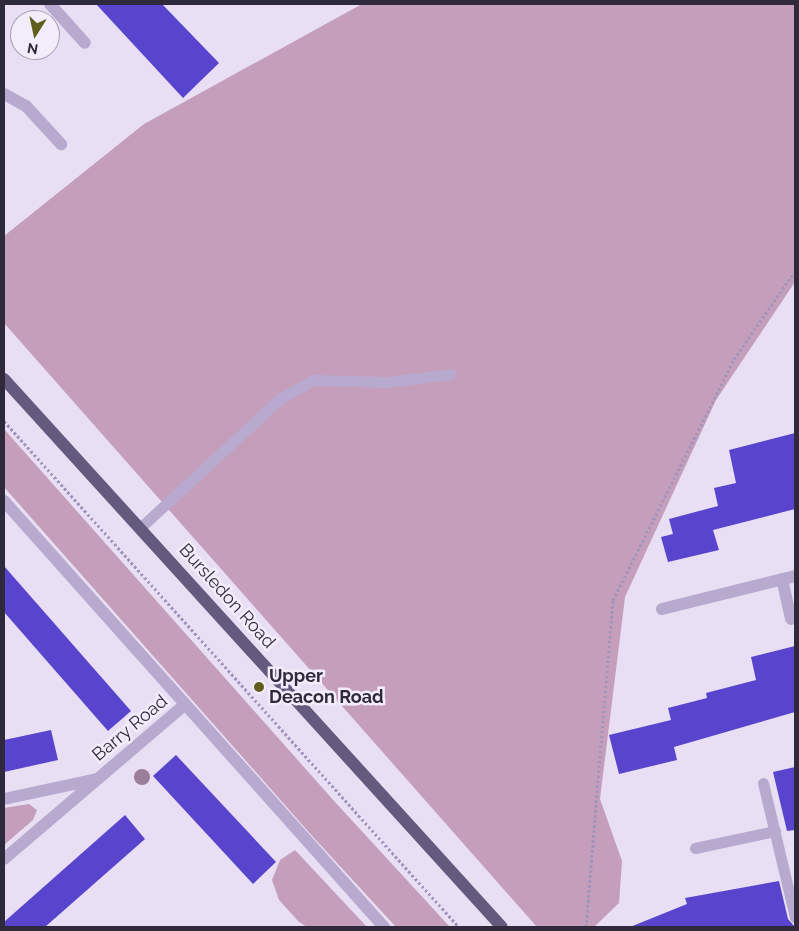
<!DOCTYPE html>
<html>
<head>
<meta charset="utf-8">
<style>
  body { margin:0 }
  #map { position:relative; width:799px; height:931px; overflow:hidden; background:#e8dff4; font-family:Raleway,sans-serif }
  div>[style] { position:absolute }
  .green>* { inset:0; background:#c59ebc }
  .building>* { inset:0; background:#5945cd }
  .path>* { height:3px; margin-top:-1.5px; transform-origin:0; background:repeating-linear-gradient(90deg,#a194ba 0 2.5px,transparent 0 5px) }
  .lane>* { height:11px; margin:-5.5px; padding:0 5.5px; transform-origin:5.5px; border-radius:5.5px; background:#b7aace }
  .street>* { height:12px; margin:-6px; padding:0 6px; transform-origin:6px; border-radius:6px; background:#b7aace }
  .primary>* { height:12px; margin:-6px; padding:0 6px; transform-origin:6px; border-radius:6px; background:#635a7e }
  .trees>* { width:16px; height:16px; margin:-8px; border-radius:50%; background:#9a7d99 }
  .dots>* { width:14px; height:14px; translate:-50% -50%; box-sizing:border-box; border:2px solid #f3ecfb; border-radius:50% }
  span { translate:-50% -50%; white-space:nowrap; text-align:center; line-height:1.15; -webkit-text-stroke:5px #f3ecfb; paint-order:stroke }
  .street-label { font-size:18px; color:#2e2a3b }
  .poi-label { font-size:18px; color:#2e2a3b; font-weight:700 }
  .left { translate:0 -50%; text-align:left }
  .frame { position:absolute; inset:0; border:5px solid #2e2a3b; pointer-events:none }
  .north { position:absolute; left:10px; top:10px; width:50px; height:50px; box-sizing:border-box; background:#f3ecfb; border:1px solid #a49eae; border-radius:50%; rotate:190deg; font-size:14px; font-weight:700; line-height:20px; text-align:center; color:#2e2a3b }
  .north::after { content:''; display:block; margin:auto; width:18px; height:22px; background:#605e1c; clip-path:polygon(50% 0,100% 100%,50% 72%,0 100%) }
</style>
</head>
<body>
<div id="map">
  <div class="green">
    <div style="clip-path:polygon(362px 4px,795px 4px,795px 282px,716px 400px,625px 597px,600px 799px,622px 861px,619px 903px,594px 927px,537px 927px,4px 323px,4px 236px,144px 124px)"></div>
    <div style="clip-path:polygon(4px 429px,335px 802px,450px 927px,396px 927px,314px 838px,4px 487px)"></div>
    <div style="clip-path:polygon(29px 804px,37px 810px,33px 820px,4px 845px,4px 808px)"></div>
    <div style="clip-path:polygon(295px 850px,367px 927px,307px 927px,299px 922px,279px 900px,272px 880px,280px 860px)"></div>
  </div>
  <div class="building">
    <div style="clip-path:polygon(96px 4px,162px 4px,219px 63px,183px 98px)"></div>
    <div style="clip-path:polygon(795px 433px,795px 509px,713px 530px,719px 550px,668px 562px,661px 537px,673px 534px,669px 519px,718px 506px,714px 488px,736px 483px,729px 450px)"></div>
    <div style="clip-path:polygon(4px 566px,131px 711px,108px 731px,4px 612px)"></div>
    <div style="clip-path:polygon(795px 646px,795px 712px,674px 747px,677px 760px,619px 774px,609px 735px,671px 720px,668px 708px,707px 698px,706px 693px,756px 680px,751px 657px)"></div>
    <div style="clip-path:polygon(51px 730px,58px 760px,4px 772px,4px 740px)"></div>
    <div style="clip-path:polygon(176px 755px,276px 862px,253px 884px,153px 776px)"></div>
    <div style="clip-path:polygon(795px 767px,795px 830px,787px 831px,773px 772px)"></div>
    <div style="clip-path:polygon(125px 815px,145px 839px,45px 927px,4px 927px,4px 922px)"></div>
    <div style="clip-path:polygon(779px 881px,788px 919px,795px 927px,630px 927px,687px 904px,685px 898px)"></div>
  </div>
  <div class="path">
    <div style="left:4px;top:421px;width:680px;rotate:48.04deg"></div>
    <div style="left:586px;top:927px;width:328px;rotate:-85.3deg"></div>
    <div style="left:613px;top:600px;width:270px;rotate:-63.3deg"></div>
    <div style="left:734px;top:359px;width:107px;rotate:-55.3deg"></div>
  </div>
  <div class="lane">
    <div style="left:141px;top:527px;width:190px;rotate:-42.7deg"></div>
    <div style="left:281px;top:398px;width:37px;rotate:-29deg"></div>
    <div style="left:313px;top:380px;width:74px;rotate:1.5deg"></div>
    <div style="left:387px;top:382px;width:64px;rotate:-7.1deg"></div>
    <div style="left:763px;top:783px;width:138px;rotate:76.6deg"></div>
    <div style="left:695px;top:848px;width:82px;rotate:-12deg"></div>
  </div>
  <div class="street">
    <div style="left:50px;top:4px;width:52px;rotate:48.1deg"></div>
    <div style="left:4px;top:94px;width:25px;rotate:29deg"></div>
    <div style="left:26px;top:106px;width:52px;rotate:47.4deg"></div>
    <div style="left:4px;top:501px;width:571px;rotate:48.27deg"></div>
    <div style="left:782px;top:579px;width:41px;rotate:77.3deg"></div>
    <div style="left:662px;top:609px;width:137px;rotate:-13.9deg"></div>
    <div style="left:4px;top:799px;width:95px;rotate:-12.1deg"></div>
    <div style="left:4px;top:859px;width:237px;rotate:-40.5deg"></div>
  </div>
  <div class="primary">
    <div style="left:4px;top:379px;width:740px;rotate:47.74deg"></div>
  </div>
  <div class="trees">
    <div style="left:142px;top:777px"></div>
  </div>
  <div class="dots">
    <div style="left:259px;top:687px;background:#605e1c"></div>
  </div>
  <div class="street-label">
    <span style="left:227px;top:596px;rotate:48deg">Bursledon Road</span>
    <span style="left:130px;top:728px;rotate:-40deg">Barry Road</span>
  </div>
  <div class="poi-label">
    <span class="left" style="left:269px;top:687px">Upper<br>Deacon Road</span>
  </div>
  <div class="frame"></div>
  <div class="north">N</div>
</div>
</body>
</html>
